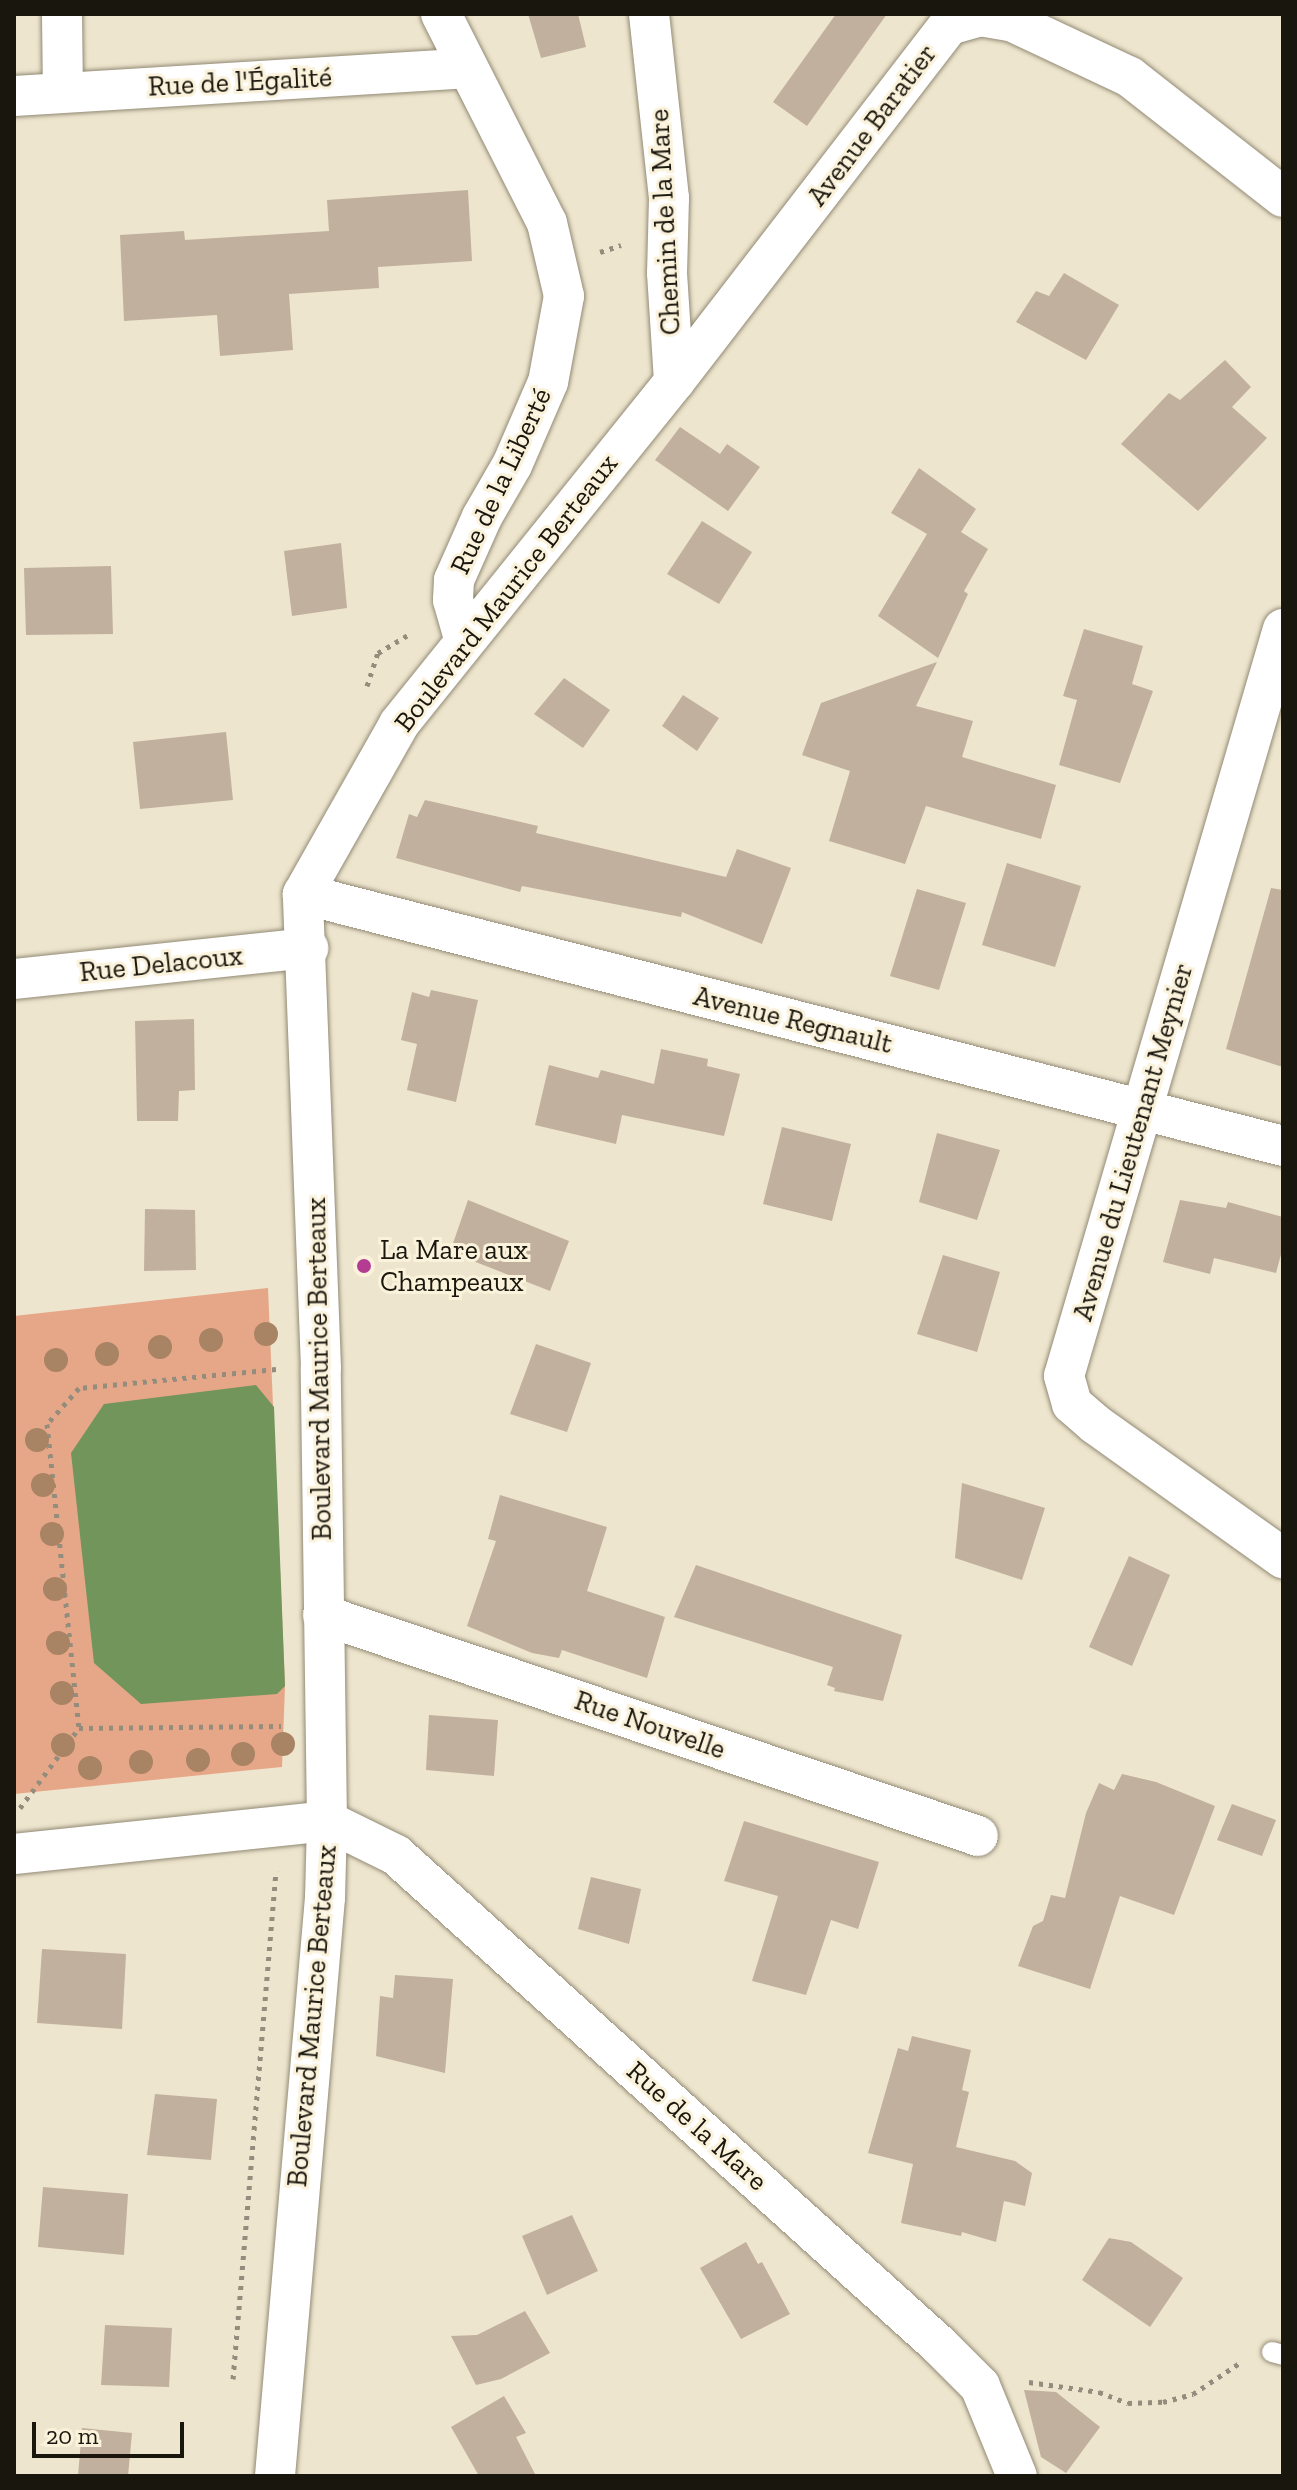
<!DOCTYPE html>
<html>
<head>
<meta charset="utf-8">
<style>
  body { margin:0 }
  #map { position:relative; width:1297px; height:2490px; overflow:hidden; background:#eee5ce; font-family:"Zilla Slab",serif }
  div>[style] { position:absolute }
  .green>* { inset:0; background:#e6a789 }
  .water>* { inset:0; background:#71955b }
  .building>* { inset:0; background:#c1b09e }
  .path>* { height:5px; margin-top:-2.5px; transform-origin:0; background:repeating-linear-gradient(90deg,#948d7d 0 4px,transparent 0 10px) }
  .roads { filter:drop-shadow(0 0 2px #928a75) drop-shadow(0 0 2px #928a75) }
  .lane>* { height:20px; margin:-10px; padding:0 10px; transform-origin:10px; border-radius:10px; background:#fff }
  .street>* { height:40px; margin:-20px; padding:0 20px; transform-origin:20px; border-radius:20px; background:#fff }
  .trees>* { width:24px; height:24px; margin:-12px; border-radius:50%; background:#a88364 }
  .dots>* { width:22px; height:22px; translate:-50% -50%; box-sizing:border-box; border:4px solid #fbf2db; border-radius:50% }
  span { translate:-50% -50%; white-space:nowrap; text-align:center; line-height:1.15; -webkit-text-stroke:6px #fbf2db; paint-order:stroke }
  .street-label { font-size:28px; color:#19160e }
  .poi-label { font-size:28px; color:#19160e }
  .left { translate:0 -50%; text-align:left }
  .frame { position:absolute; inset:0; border:16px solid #19160e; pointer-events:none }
  .scale { position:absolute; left:32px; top:2422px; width:152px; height:36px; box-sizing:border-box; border:4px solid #19160e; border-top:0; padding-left:10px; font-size:24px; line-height:28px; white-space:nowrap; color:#19160e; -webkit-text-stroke:6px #fbf2db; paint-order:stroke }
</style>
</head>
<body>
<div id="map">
  <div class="green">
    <div style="clip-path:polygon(268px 1288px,285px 1686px,282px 1767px,14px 1794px,14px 1316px)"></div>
  </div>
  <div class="water">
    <div style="clip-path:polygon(256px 1385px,274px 1407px,285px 1686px,277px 1694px,141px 1704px,94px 1663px,71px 1453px,104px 1404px)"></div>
  </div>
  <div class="building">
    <div style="clip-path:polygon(528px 14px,578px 14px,586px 47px,541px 58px)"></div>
    <div style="clip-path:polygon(836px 14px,887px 14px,807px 126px,773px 102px)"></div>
    <div style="clip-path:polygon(468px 190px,472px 261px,378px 267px,379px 288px,289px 294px,293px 350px,220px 356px,217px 315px,124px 321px,120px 235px,184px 231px,185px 240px,329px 231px,327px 200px)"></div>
    <div style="clip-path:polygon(1064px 273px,1119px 305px,1086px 360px,1016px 322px,1036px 291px,1049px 296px)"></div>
    <div style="clip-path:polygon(1225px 360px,1251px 387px,1232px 407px,1267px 438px,1198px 511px,1121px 444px,1169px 393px,1180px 400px)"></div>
    <div style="clip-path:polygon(680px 427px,720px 454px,727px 444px,760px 467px,728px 511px,655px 460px)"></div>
    <div style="clip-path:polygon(919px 468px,976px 509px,961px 532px,988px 549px,964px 591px,968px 594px,938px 658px,878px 616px,927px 534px,891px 513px)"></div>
    <div style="clip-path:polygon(702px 521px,752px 552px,719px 604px,667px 574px)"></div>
    <div style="clip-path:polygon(341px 543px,347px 608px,292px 616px,284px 551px)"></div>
    <div style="clip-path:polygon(111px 566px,113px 634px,26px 635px,24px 568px)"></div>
    <div style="clip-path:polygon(1084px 629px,1143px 646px,1132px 684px,1153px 691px,1120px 783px,1059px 765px,1077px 700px,1063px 696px)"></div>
    <div style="clip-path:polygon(937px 662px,916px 706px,973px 721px,962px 757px,1056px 785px,1041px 839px,926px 806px,905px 864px,829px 841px,850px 771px,802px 755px,821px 703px)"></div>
    <div style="clip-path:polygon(564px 678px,610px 710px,583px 748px,534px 714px)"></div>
    <div style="clip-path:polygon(683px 695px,719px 718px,697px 751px,662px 726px)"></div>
    <div style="clip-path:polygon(226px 732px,233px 800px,140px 809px,133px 742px)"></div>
    <div style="clip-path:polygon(425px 800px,538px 826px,536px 833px,726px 877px,737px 849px,791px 868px,762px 944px,682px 912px,681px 917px,522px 886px,520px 892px,396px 858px,409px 814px,417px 817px)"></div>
    <div style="clip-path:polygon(1007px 863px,1081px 886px,1055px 967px,982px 945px)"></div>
    <div style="clip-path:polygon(1271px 888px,1283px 890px,1283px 1067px,1226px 1049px)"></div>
    <div style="clip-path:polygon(917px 889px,966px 903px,939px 990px,890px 976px)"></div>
    <div style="clip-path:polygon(431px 990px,478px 1000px,456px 1102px,407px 1090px,417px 1044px,401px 1040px,412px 992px,429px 997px)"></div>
    <div style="clip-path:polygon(194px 1019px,195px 1090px,179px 1091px,178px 1121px,137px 1121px,135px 1021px)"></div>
    <div style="clip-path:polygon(661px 1049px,708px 1059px,707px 1066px,740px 1074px,724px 1136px,622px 1115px,616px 1144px,535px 1125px,549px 1065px,598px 1078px,601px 1070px,654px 1084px)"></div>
    <div style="clip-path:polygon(782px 1127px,851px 1144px,832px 1221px,763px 1204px)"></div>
    <div style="clip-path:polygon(937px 1133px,1000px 1150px,977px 1220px,919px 1202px)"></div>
    <div style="clip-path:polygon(468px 1200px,569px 1241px,550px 1291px,450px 1252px)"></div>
    <div style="clip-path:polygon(1180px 1200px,1226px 1208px,1228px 1202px,1283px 1217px,1283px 1247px,1276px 1273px,1214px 1258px,1210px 1274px,1163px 1262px)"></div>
    <div style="clip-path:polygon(145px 1209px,195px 1210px,196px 1270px,144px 1271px)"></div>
    <div style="clip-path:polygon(943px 1255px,1000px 1272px,977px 1352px,917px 1334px)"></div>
    <div style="clip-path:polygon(536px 1344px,591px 1363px,567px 1432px,510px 1414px)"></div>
    <div style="clip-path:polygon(962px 1483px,1045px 1508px,1022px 1580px,955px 1558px)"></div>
    <div style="clip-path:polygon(500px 1495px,607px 1527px,587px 1591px,665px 1617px,647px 1678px,562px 1650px,559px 1658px,532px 1653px,467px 1626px,496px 1541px,488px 1539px)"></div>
    <div style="clip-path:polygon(1129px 1556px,1170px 1575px,1132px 1666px,1089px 1647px)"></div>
    <div style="clip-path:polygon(696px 1565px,902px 1635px,883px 1701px,834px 1691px,835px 1688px,827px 1685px,833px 1667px,674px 1617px)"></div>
    <div style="clip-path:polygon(429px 1715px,498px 1720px,494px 1776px,426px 1770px)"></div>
    <div style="clip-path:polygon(1122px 1774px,1156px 1782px,1215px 1806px,1174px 1915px,1120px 1896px,1090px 1989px,1018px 1966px,1033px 1926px,1043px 1921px,1051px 1895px,1065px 1898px,1086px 1813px,1099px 1783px,1114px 1790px)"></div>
    <div style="clip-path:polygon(1232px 1804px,1276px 1820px,1262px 1856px,1217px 1840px)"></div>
    <div style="clip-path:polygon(744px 1821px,879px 1862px,858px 1929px,831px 1920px,806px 1995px,752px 1981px,778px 1896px,724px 1881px)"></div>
    <div style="clip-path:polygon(591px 1877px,641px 1889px,629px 1944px,578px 1929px)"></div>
    <div style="clip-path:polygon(42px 1949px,126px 1954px,122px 2029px,37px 2023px)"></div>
    <div style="clip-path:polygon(395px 1975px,453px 1979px,445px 2073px,376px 2056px,380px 1996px,393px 1998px)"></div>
    <div style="clip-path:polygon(912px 2036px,971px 2050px,962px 2090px,969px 2092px,956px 2147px,1015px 2161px,1032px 2173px,1025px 2206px,1004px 2201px,996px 2242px,962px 2232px,961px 2236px,901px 2223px,913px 2164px,868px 2153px,898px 2048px,908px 2051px)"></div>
    <div style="clip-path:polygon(155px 2094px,217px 2099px,211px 2160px,147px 2155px)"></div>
    <div style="clip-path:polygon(43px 2187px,128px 2194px,124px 2255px,38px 2247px)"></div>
    <div style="clip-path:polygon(572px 2215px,598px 2271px,547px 2295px,522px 2236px)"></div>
    <div style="clip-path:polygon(1109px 2238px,1131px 2242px,1183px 2278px,1150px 2327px,1082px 2280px)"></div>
    <div style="clip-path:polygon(746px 2242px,758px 2264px,762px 2262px,790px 2314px,741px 2339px,700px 2268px)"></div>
    <div style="clip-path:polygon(525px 2311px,550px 2353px,501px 2379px,476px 2385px,451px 2336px,477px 2335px)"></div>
    <div style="clip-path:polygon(105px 2325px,172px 2328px,169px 2387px,101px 2385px)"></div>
    <div style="clip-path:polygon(1024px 2390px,1056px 2392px,1100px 2427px,1066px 2473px,1041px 2457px)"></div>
    <div style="clip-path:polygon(504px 2396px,526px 2433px,516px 2437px,536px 2476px,479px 2476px,451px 2427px)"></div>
    <div style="clip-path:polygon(82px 2428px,132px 2433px,128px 2476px,78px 2476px)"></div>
  </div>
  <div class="path">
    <div style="left:600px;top:252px;width:22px;rotate:-18deg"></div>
    <div style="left:367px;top:686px;width:35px;rotate:-72deg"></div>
    <div style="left:378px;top:653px;width:39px;rotate:-31deg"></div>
    <div style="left:276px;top:1369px;width:198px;rotate:174.5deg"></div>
    <div style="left:79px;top:1388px;width:48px;rotate:131.6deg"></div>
    <div style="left:47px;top:1424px;width:306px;rotate:84deg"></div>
    <div style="left:79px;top:1728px;width:202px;rotate:-0.6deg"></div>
    <div style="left:20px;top:1808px;width:99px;rotate:-53.6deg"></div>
    <div style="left:233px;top:2379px;width:510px;rotate:-85.16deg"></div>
    <div style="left:1029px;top:2382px;width:71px;rotate:8.1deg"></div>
    <div style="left:1099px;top:2392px;width:31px;rotate:21deg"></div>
    <div style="left:1128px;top:2403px;width:35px;rotate:-2deg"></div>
    <div style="left:1163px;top:2402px;width:31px;rotate:-15deg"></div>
    <div style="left:1193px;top:2394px;width:58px;rotate:-33.7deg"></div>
  </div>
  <div class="roads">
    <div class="lane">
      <div style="left:1272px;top:2352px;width:11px;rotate:15deg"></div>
    </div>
    <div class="street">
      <div style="left:62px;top:14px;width:78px;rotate:89.3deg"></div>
      <div style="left:441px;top:14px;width:234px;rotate:63.1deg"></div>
      <div style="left:547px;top:223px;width:75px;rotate:76.9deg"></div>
      <div style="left:564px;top:296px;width:87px;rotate:100.5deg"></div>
      <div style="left:548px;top:382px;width:90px;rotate:113.4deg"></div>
      <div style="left:512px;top:465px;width:60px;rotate:120deg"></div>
      <div style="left:482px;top:517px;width:69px;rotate:114deg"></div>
      <div style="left:454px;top:580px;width:20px;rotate:93deg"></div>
      <div style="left:453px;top:600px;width:40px;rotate:74deg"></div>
      <div style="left:649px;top:14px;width:185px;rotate:83.8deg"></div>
      <div style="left:669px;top:198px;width:75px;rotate:91.5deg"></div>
      <div style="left:667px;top:273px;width:109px;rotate:86.3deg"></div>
      <div style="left:14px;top:96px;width:453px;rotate:-3.5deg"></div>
      <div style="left:1283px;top:629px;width:778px;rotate:106.34deg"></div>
      <div style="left:1064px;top:1376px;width:29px;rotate:74deg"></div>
      <div style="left:1072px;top:1404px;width:30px;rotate:41deg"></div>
      <div style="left:1095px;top:1424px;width:231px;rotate:35.5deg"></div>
      <div style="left:303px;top:894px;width:1012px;rotate:14.42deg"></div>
      <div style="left:14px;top:979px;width:296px;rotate:-6deg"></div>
      <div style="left:323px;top:1615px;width:691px;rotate:18.64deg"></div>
      <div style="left:14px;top:1854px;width:315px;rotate:-6deg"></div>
      <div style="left:327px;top:1821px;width:77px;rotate:26.2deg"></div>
      <div style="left:396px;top:1855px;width:731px;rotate:42.06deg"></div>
      <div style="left:939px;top:2345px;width:58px;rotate:45deg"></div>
      <div style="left:980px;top:2386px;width:97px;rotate:67.7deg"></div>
      <div style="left:275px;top:2476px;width:580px;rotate:-85.06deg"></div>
      <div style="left:325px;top:1898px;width:77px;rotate:-88.5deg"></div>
      <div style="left:327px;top:1821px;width:453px;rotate:-90.8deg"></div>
      <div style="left:321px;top:1368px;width:474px;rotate:-92.2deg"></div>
      <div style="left:303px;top:894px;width:195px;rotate:-60.5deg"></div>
      <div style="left:399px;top:724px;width:439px;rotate:-51.2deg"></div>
      <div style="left:674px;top:382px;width:451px;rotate:-52.4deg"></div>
      <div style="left:949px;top:25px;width:32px;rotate:-16deg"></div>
      <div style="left:980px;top:16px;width:34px;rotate:10deg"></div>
      <div style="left:1013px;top:22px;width:129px;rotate:25.2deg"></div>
      <div style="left:1130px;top:77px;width:194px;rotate:38.1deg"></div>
    </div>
  </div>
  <div class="trees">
    <div style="left:266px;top:1334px"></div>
    <div style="left:211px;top:1340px"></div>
    <div style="left:160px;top:1347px"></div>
    <div style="left:107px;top:1354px"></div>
    <div style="left:56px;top:1360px"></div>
    <div style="left:37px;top:1440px"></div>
    <div style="left:43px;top:1485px"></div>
    <div style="left:52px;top:1534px"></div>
    <div style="left:55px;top:1589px"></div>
    <div style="left:58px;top:1643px"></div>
    <div style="left:62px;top:1693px"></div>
    <div style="left:283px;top:1744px"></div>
    <div style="left:63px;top:1745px"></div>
    <div style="left:243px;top:1754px"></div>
    <div style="left:198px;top:1760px"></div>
    <div style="left:141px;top:1762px"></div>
    <div style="left:90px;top:1768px"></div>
  </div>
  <div class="dots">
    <div style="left:364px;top:1266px;background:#b43d93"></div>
  </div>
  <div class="street-label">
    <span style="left:240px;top:82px;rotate:-3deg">Rue de l'Égalité</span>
    <span style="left:872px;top:125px;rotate:-53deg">Avenue Baratier</span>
    <span style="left:665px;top:222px;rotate:-93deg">Chemin de la Mare</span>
    <span style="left:501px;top:481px;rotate:-65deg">Rue de la Liberté</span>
    <span style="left:506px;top:593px;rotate:-52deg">Boulevard Maurice Berteaux</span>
    <span style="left:161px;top:964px;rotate:-6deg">Rue Delacoux</span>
    <span style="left:793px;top:1020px;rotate:14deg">Avenue Regnault</span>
    <span style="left:1133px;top:1142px;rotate:-74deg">Avenue du Lieutenant Meynier</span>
    <span style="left:319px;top:1369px;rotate:-91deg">Boulevard Maurice Berteaux</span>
    <span style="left:650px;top:1725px;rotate:19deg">Rue Nouvelle</span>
    <span style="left:312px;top:2016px;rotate:-85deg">Boulevard Maurice Berteaux</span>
    <span style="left:697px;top:2126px;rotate:42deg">Rue de la Mare</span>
  </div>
  <div class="poi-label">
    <span class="left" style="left:380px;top:1266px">La Mare aux<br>Champeaux</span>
  </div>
  <div class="frame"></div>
  <div class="scale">20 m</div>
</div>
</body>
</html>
